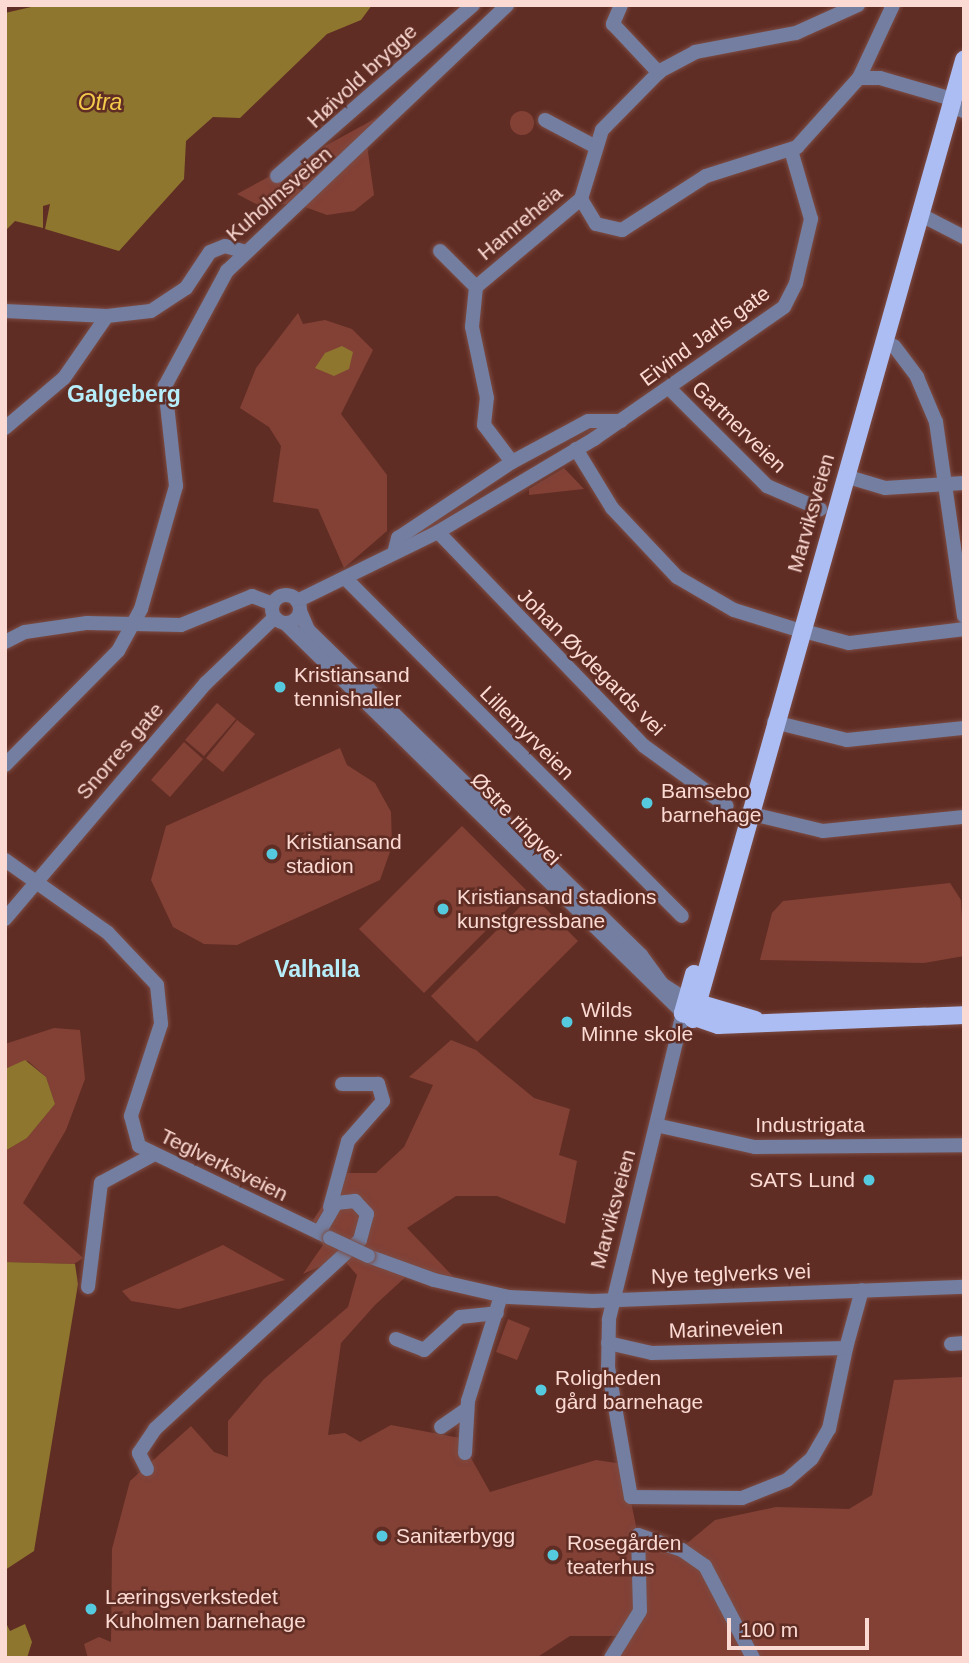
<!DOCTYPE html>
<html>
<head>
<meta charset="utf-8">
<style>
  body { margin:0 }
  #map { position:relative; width:969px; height:1663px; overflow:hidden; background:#602d24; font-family:Helvetica,sans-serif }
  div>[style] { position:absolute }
  .green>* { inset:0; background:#834136 }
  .round { border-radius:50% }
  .water>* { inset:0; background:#8e762f }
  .roads { filter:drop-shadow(0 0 2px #7c4c44) drop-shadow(0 0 2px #7c4c44) }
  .minor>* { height:14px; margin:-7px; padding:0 7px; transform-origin:7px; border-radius:7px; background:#737ea0 }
  .minor>.ring { margin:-7px; padding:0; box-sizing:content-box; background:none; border:14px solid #737ea0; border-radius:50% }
  .major>* { height:18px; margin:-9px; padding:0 9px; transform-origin:9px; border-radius:9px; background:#acbdf4 }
  .bridges { filter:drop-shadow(0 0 2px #7c4c44) drop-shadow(0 0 2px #7c4c44) }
  .minor-bridge>* { height:14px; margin:-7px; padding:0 7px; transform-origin:7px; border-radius:7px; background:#737ea0 }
  .dots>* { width:19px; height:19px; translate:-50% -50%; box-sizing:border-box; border:4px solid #602d24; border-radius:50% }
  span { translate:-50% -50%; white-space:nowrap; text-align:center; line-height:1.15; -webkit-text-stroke:5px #602d24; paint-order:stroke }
  .street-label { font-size:21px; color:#fbdad3 }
  .poi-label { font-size:21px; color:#fbdad3 }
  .left { translate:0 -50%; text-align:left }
  .right { translate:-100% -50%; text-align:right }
  .water-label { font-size:23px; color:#f3ca4a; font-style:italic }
  .neighbourhood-label { font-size:23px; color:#b5eefa; font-weight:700 }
  .frame { position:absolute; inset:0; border:7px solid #fbdad3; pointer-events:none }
  .scale { position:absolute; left:727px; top:1618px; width:142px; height:32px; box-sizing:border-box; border:4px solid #fbdad3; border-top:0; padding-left:9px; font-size:21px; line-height:24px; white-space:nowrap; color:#fbdad3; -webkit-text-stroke:5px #602d24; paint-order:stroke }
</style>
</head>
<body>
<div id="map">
  <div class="green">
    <div style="clip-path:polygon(413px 98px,367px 145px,374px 195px,354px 211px,327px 215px,294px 203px,262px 207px,237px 194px)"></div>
    <div class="round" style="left:510px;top:111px;width:24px;height:24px"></div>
    <div style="clip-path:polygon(298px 313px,303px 324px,325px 320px,352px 329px,373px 350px,341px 414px,387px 475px,387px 531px,344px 568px,318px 509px,273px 502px,281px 446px,269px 427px,240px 408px,256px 368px)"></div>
    <div style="clip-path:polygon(564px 468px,584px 489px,529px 495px,529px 489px)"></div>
    <div style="clip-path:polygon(217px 703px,236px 719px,204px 756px,185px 740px)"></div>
    <div style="clip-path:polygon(237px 720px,255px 734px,223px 772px,206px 758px)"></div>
    <div style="clip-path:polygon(184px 742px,203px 759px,170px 797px,151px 780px)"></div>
    <div style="clip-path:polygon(340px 748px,347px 765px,375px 783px,391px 812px,392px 846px,380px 880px,237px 945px,204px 944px,173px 927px,151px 880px,166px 826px)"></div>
    <div style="clip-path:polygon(462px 826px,526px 890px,424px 993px,359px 929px)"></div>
    <div style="clip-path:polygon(950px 883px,961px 900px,964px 956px,924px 963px,760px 960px,772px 913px,783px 901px)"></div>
    <div style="clip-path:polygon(532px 895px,578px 941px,477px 1042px,431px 996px)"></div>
    <div style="clip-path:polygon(54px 1028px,80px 1030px,85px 1079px,66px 1130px,23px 1203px,83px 1258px,74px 1264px,5px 1262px,5px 1151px,27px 1138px,55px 1104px,46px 1077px,28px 1061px,5px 1069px,5px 1044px)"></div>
    <div style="clip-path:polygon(451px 1040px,476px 1050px,534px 1098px,570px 1109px,559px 1155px,577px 1161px,565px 1224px,497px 1196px,456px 1196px,407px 1228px,464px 1288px,411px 1272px,375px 1305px,341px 1343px,328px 1435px,345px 1433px,360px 1442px,391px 1425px,460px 1438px,471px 1444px,471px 1458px,490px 1492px,596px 1460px,623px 1464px,639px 1540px,674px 1554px,715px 1520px,776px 1507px,849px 1509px,872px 1495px,894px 1380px,964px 1377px,964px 1658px,615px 1658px,619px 1636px,570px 1636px,536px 1658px,88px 1658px,84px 1644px,99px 1637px,111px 1642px,112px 1549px,130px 1481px,191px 1426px,214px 1452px,228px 1457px,228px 1421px,264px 1379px,348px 1307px,357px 1275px,341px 1257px,303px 1274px,323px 1245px,313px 1220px,345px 1173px,376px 1173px,404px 1147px,433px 1085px,409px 1077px)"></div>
    <div style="clip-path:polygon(223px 1245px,285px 1280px,179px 1309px,131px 1301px,122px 1291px)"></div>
    <div style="clip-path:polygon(508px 1319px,530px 1328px,517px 1360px,496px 1352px)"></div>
  </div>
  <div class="water">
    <div style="clip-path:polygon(40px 5px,372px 5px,361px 20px,327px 34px,240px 118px,213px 117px,186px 141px,184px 179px,119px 251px,45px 229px,50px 204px,43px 206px,43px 228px,15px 221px,5px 231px,5px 13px)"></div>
    <div style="clip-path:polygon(342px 346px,353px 352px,349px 369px,334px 376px,315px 368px,325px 353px)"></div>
    <div style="clip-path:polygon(25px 1060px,46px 1077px,55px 1104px,27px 1138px,5px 1151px,5px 1069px)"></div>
    <div style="clip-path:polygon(5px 1262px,75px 1264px,78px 1284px,34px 1551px,5px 1570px)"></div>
    <div style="clip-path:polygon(5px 1621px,10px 1631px,25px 1624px,32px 1642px,27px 1658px,5px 1658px)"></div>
  </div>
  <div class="roads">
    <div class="minor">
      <div style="left:621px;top:5px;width:21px;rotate:113deg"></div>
      <div style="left:613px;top:24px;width:67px;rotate:46.8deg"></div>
      <div style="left:859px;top:78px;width:21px"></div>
      <div style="left:880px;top:78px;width:75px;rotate:16.3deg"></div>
      <div style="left:950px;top:106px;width:15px;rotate:20deg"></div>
      <div style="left:545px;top:120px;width:58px;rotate:27.9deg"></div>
      <div style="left:277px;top:176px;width:260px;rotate:-41.1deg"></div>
      <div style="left:581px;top:199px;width:29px;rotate:59deg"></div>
      <div style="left:596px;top:224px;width:27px;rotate:13deg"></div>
      <div style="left:622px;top:230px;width:100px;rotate:-32.7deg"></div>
      <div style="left:706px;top:176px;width:96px;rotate:-17.7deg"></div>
      <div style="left:797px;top:147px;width:93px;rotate:-48.1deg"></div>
      <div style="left:859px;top:78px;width:81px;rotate:-65deg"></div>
      <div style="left:919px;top:214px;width:51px;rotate:27.1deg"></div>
      <div style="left:440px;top:251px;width:51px;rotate:45deg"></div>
      <div style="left:5px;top:311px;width:102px;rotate:2.8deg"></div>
      <div style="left:107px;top:316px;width:44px;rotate:-6.5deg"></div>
      <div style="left:151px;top:311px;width:42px;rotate:-33.3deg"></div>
      <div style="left:186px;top:288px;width:43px;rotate:-56.3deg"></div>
      <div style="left:210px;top:252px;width:16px;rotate:-22deg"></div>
      <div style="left:225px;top:246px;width:18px;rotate:16deg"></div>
      <div style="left:894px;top:346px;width:39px;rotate:53deg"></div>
      <div style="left:917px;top:377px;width:49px;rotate:67.1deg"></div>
      <div style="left:936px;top:422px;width:196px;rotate:81.8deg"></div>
      <div style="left:669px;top:388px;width:139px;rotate:45deg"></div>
      <div style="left:767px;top:486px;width:58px;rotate:23.5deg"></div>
      <div style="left:5px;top:428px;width:77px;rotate:-40.3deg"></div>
      <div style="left:64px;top:378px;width:75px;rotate:-55.3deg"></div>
      <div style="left:576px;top:449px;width:69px;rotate:58.6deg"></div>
      <div style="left:612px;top:508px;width:95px;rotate:46.7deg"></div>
      <div style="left:677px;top:577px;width:66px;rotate:30.1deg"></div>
      <div style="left:734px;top:610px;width:70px;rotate:17.4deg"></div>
      <div style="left:512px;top:462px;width:46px;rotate:-127.1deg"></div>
      <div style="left:484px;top:425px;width:27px;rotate:-84deg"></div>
      <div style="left:487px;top:398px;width:73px;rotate:-101.9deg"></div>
      <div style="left:472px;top:327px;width:40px;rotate:-84.3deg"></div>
      <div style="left:476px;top:287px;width:137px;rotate:-40deg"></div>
      <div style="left:581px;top:199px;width:72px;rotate:-73.1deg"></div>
      <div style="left:602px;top:130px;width:83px;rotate:-45.5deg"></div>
      <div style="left:660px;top:71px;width:40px;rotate:-28deg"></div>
      <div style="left:695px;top:52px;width:103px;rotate:-10.7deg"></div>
      <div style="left:796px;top:33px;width:68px;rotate:-24.3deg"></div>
      <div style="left:845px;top:476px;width:42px;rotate:16.7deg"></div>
      <div style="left:885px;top:488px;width:79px;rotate:-3.6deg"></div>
      <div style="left:438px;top:532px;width:297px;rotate:46.1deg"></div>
      <div style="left:644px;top:746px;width:102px;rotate:35.9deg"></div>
      <div style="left:394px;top:553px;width:16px;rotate:-75deg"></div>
      <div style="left:398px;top:538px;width:137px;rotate:-33.7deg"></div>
      <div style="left:512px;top:462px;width:86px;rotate:-28.3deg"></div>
      <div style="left:588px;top:421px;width:33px"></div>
      <div style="left:345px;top:578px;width:477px;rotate:45.1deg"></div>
      <div class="ring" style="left:272px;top:595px;width:14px;height:14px"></div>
      <div style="left:297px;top:601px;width:157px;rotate:-26.1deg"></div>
      <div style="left:438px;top:532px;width:182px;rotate:-30.8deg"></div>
      <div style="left:594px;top:439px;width:231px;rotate:-34.8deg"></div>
      <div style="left:784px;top:307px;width:27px;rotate:-63deg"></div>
      <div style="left:796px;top:283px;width:66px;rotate:-76.8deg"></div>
      <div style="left:811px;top:219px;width:72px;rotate:-106.2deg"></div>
      <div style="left:300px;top:611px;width:21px;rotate:67deg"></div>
      <div style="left:308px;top:630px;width:465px;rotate:44.3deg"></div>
      <div style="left:641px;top:955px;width:36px;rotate:54deg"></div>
      <div style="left:662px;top:984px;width:27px;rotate:33deg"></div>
      <div style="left:285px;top:623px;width:557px;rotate:44.42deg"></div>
      <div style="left:683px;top:1013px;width:316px;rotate:103.6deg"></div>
      <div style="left:609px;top:1320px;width:47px;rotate:91.2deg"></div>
      <div style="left:608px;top:1367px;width:132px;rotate:80deg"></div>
      <div style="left:631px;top:1497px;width:111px;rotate:0.5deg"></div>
      <div style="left:742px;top:1498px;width:48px;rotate:-21.8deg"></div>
      <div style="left:787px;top:1480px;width:33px;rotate:-41deg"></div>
      <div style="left:812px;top:1458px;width:34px;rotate:-60deg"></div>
      <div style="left:829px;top:1429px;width:83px;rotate:-78.1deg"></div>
      <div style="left:811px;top:633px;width:39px;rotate:15deg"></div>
      <div style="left:849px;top:643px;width:116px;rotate:-6.9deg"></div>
      <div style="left:5px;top:642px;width:22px;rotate:-27deg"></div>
      <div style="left:25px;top:632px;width:63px;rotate:-8.3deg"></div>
      <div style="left:87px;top:623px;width:94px;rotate:1.2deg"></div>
      <div style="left:181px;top:625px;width:77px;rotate:-22.2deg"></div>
      <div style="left:252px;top:596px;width:22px;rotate:21deg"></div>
      <div style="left:774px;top:722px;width:75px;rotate:13.9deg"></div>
      <div style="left:847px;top:740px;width:118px;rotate:-5.9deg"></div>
      <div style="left:5px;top:765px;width:161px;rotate:-45.3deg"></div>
      <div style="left:118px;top:651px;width:48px;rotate:-61.3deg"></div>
      <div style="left:141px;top:609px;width:128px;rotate:-74.1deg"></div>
      <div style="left:176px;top:486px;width:101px;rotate:-96.3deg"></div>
      <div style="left:165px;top:386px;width:131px;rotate:-61.7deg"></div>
      <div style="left:227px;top:271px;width:386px;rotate:-43.5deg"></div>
      <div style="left:748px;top:813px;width:77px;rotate:13.5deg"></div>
      <div style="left:823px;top:831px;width:142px;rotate:-5.7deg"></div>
      <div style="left:5px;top:860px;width:126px;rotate:35.3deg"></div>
      <div style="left:108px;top:933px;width:71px;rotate:46.7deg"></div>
      <div style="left:157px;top:985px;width:39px;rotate:84deg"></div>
      <div style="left:161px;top:1024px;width:97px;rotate:108.1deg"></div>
      <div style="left:131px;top:1116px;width:31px;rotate:75deg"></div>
      <div style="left:139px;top:1146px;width:212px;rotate:25.7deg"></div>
      <div style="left:5px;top:919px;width:310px;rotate:-49.6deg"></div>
      <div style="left:206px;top:683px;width:95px;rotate:-43.7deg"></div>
      <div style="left:660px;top:1126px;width:97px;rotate:12.5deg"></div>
      <div style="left:755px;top:1147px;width:209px;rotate:-0.5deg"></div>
      <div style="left:330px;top:1207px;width:68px;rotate:-74.7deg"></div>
      <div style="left:348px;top:1141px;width:53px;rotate:-48.8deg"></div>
      <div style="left:383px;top:1101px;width:18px;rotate:-106deg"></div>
      <div style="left:378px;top:1084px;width:36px;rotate:180deg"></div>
      <div style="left:368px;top:1256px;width:70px;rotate:20deg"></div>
      <div style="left:434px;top:1280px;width:77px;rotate:12.8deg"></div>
      <div style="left:509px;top:1297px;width:84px;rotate:2.7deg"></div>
      <div style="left:593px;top:1301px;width:371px;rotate:-2.2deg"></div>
      <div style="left:88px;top:1287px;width:105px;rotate:-82.9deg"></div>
      <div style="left:101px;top:1183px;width:57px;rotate:-28.4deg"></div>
      <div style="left:396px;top:1339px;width:30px;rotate:21deg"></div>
      <div style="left:424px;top:1350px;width:49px;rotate:-42.5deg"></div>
      <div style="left:460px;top:1317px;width:37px;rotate:-6deg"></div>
      <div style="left:608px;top:1343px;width:45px;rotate:12.8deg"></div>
      <div style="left:652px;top:1353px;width:194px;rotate:-1.5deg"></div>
      <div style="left:846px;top:1348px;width:60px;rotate:-74.6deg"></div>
      <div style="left:951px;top:1344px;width:13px;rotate:-4deg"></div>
      <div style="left:441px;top:1427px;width:32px;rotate:-35deg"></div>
      <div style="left:465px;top:1453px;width:52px;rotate:-86.7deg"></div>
      <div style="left:468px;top:1401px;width:110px;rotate:-72.6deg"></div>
      <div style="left:147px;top:1469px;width:18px;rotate:-117deg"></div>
      <div style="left:139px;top:1453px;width:29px;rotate:-56deg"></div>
      <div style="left:155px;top:1429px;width:279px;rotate:-42.7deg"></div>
      <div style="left:360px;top:1240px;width:27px;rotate:-75deg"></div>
      <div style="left:367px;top:1214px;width:18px;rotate:-133deg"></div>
      <div style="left:355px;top:1201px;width:19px;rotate:174deg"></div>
      <div style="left:336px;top:1203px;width:34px;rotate:120deg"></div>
      <div style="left:611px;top:1658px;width:55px;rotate:-58.3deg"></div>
      <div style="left:640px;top:1611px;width:76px;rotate:-91.5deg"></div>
      <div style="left:638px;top:1535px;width:46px;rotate:18.8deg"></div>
      <div style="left:682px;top:1550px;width:28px;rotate:35deg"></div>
      <div style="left:705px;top:1566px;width:104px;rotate:62.4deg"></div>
    </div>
    <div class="major">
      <div style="left:694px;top:974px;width:41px;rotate:105.8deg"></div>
      <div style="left:683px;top:1013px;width:37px;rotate:19deg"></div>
      <div style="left:718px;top:1025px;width:246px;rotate:-2.3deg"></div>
      <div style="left:688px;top:1000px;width:70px;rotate:16.6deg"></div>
      <div style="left:693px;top:1019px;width:997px;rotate:-74.22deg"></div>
    </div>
  </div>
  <div class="bridges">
    <div class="minor-bridge">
      <div style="left:330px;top:1238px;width:42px;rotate:25.3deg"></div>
    </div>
  </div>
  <div class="dots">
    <div style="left:280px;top:687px;background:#55cade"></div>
    <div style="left:647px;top:803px;background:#55cade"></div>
    <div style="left:272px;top:854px;background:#55cade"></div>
    <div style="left:443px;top:909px;background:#55cade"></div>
    <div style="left:567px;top:1022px;background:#55cade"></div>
    <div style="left:869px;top:1180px;background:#55cade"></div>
    <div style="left:541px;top:1390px;background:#55cade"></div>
    <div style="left:382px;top:1536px;background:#55cade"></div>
    <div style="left:553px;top:1555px;background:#55cade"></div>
    <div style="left:91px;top:1609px;background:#55cade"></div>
  </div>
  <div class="street-label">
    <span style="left:362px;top:76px;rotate:-43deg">Høivold brygge</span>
    <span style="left:279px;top:194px;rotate:-41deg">Kuholmsveien</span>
    <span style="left:520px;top:223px;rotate:-40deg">Hamreheia</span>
    <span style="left:705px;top:336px;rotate:-36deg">Eivind Jarls gate</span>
    <span style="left:739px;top:427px;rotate:44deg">Gartnerveien</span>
    <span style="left:811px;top:513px;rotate:-74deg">Marviksveien</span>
    <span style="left:591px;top:662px;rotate:45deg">Johan Øydegards vei</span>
    <span style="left:527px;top:733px;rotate:45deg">Lillemyrveien</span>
    <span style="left:120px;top:751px;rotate:-49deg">Snorres gate</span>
    <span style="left:516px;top:819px;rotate:46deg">Østre ringvei</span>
    <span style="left:810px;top:1125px">Industrigata</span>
    <span style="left:224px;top:1165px;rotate:26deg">Teglverksveien</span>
    <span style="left:613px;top:1209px;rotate:-75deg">Marviksveien</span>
    <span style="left:731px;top:1274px;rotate:-2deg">Nye teglverks vei</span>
    <span style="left:726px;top:1329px;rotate:-2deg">Marineveien</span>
  </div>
  <div class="poi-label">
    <span class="left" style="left:294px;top:687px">Kristiansand<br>tennishaller</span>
    <span class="left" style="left:661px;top:803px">Bamsebo<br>barnehage</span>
    <span class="left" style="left:286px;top:854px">Kristiansand<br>stadion</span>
    <span class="left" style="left:457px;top:909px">Kristiansand stadions<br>kunstgressbane</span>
    <span class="left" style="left:581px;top:1022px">Wilds<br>Minne skole</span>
    <span class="right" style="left:855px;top:1180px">SATS Lund</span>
    <span class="left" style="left:555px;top:1390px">Roligheden<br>gård barnehage</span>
    <span class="left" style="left:396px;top:1536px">Sanitærbygg</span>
    <span class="left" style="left:567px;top:1555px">Rosegården<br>teaterhus</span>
    <span class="left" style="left:105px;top:1609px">Læringsverkstedet<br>Kuholmen barnehage</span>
  </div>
  <div class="water-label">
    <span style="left:100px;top:102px">Otra</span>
  </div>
  <div class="neighbourhood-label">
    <span style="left:124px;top:394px">Galgeberg</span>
    <span style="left:317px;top:969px">Valhalla</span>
  </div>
  <div class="frame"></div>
  <div class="scale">100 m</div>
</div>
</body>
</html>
